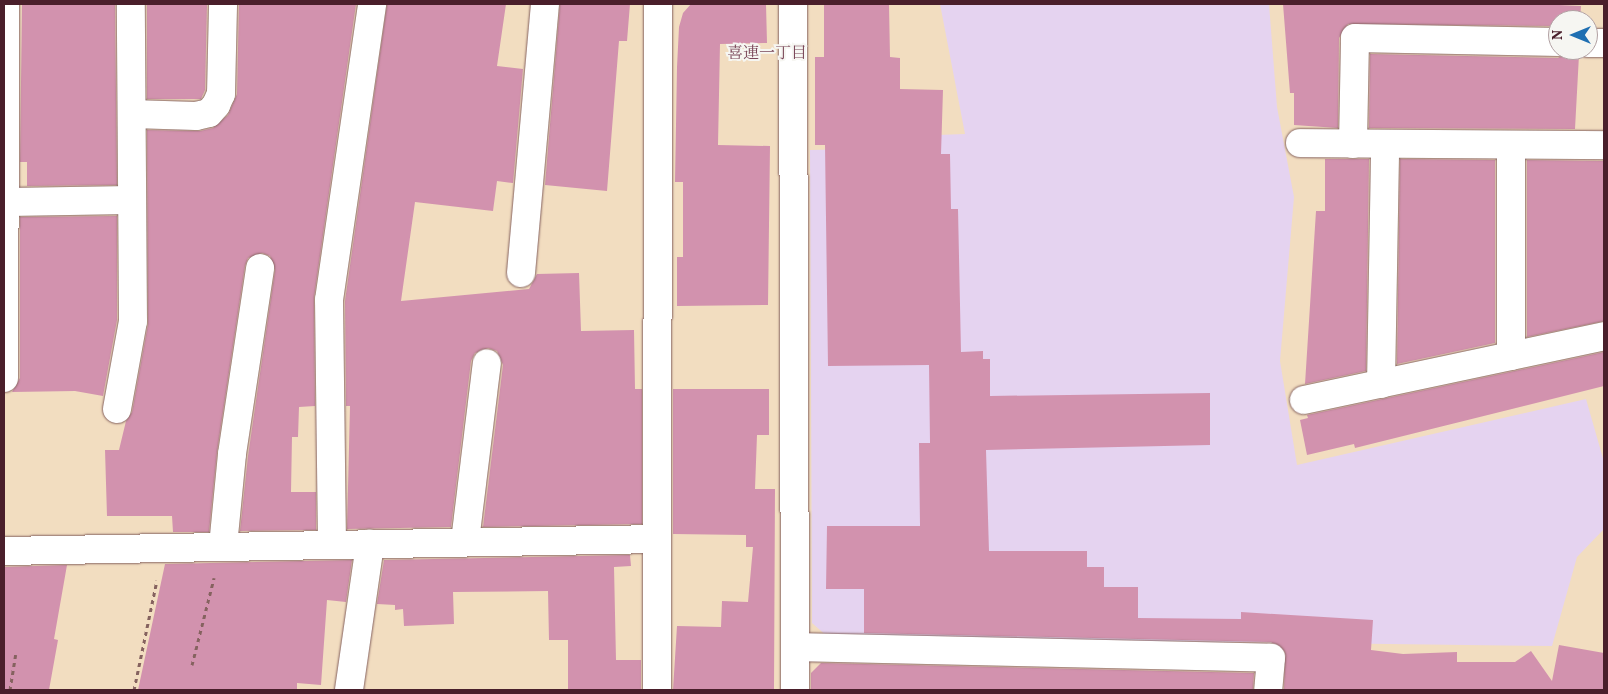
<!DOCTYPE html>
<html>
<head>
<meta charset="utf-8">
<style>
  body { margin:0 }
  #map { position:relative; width:1608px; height:694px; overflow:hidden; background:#f2ddc0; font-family:Vollkorn,"Noto Serif JP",serif }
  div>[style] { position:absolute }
  .built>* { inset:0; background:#e5d3f0 }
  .building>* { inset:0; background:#d292ae }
  .path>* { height:3px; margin-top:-1.5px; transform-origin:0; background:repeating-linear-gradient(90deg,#85625f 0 4px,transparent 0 8px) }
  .roads { filter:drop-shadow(0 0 1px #85625f) drop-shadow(0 0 1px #85625f) }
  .minor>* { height:28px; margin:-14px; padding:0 14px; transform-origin:14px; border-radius:14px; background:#fff }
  span { translate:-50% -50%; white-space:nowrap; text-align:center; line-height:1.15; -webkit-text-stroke:4px #f6f6f2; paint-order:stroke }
  .neighbourhood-label { font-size:16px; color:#7a4759 }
  .frame { position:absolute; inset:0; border:5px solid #4a1f2b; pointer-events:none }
  .north { position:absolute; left:1548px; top:10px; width:50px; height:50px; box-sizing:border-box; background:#f6f6f2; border:1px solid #b1a0a2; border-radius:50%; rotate:270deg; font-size:14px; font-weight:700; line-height:20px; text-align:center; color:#4a1f2b }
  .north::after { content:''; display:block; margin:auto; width:18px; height:22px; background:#1f6fb2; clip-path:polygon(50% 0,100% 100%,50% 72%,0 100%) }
</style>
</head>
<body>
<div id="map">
  <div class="built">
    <div style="clip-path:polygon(940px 4px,1269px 4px,1277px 107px,1294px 197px,1280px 361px,1297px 465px,1586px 399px,1604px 462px,1604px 529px,1577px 557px,1552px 646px,828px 637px,812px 623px,810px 150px,910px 148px,910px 136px,965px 134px)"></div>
  </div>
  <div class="building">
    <div style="clip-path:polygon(22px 4px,115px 4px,117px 185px,27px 186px,27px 162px,20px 162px)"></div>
    <div style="clip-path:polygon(147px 4px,207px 4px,205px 90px,201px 99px,147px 99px)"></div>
    <div style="clip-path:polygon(239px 4px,356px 4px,314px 298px,315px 406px,299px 407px,298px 437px,292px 437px,291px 492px,316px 492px,316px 530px,240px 531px,248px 456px,275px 270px,270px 256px,262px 253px,248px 258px,245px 266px,217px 452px,209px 532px,173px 532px,172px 516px,107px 516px,105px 450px,119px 450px,126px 421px,132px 412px,148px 324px,147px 130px,200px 131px,213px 128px,228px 115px,237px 94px)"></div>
    <div style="clip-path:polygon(387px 4px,506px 4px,497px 66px,523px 69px,513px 183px,497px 181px,493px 211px,415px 202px,401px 301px,529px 289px,537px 274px,579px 273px,581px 331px,634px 330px,635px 389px,642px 389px,642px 524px,483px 527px,503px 365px,497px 351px,488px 348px,475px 353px,471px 361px,451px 527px,347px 529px,350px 406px,346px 406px,345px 301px)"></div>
    <div style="clip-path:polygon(560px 4px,630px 4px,627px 41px,619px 41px,607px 191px,545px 185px)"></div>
    <div style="clip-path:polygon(691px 4px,766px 4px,767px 43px,720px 44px,718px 145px,770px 146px,768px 305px,677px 306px,677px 257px,683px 257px,683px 182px,675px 182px,677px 67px,679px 27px,683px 13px)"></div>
    <div style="clip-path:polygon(824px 4px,889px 4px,890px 57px,900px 58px,900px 89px,943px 90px,941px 154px,950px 154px,951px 209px,958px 209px,961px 352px,983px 351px,983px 359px,990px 359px,990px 396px,1210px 393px,1210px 445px,986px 450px,989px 551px,1087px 551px,1087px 567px,1104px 567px,1104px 587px,1138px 587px,1138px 618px,1241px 619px,1241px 612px,1373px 620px,1371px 650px,1403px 654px,1457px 652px,1457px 662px,1515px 662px,1531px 651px,1552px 681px,1559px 645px,1604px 653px,1604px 690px,1284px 690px,1285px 652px,1271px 642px,864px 633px,864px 589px,826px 589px,827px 526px,920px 526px,919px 443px,930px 443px,929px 365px,828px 366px,825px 145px,815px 145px,815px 57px,824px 57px)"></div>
    <div style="clip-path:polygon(1283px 4px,1537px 4px,1581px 6px,1580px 20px,1558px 20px,1558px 26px,1348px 24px,1339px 38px,1338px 128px,1294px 125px,1294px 93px,1290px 93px)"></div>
    <div style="clip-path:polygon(1571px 50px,1579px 55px,1575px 129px,1369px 128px,1370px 54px,1558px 58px)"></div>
    <div style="clip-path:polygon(1325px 159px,1369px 159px,1366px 371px,1305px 384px,1316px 211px,1325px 211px)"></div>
    <div style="clip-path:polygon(1400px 159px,1495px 160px,1495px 343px,1397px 364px)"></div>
    <div style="clip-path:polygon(1527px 160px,1604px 161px,1604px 321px,1527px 337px)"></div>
    <div style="clip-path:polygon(117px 216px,117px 320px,103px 396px,75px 391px,12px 392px,20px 378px,20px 217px)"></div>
    <div style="clip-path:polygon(1604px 352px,1604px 386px,1355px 448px,1354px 444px,1307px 455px,1300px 420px,1308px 418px,1307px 415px)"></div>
    <div style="clip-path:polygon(673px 389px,769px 389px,769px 435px,757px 435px,755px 489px,775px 489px,774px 690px,673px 690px,677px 626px,721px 627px,722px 601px,748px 602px,753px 547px,746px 547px,746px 535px,673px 534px)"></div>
    <div style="clip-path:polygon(630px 555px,631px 566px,614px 567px,616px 660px,641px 660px,641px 690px,568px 690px,568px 640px,549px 640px,548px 591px,453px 592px,454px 624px,404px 626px,403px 609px,395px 610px,395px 605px,377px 604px,384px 560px)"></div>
    <div style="clip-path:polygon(352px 560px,346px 602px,327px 600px,321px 685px,297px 683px,297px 690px,138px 690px,165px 564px)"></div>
    <div style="clip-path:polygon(67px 565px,54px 639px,58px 640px,49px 690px,4px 690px,4px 567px)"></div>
    <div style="clip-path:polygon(821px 663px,1254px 673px,1253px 690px,811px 690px,811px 673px)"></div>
  </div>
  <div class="path">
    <div style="left:192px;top:665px;width:90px;rotate:-75.8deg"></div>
    <div style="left:10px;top:690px;width:36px;rotate:-81deg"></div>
    <div style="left:134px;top:690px;width:112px;rotate:-78.2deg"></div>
  </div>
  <div class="roads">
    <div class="minor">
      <div style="left:793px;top:4px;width:686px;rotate:89.83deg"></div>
      <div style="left:1588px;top:43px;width:16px"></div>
      <div style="left:132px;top:114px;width:64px;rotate:1.8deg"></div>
      <div style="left:196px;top:116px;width:13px;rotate:-13deg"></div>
      <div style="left:209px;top:113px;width:11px;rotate:-49deg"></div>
      <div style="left:216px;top:105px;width:12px;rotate:-66deg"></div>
      <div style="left:221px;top:94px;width:90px;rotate:-88.7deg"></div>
      <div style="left:1300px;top:143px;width:304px;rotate:0.4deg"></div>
      <div style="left:1353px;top:144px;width:106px;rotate:-88.9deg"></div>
      <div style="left:1355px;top:38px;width:203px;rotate:1.1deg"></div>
      <div style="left:6px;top:202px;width:125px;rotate:-0.9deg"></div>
      <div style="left:521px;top:273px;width:270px;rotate:-84.9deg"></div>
      <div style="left:1511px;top:356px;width:211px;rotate:-90deg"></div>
      <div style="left:4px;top:378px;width:374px;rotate:-89.8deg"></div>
      <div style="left:1381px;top:384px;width:240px;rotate:-89deg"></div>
      <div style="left:1304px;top:400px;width:307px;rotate:-12deg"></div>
      <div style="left:117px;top:409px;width:89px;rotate:-79.7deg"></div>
      <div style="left:133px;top:321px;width:317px;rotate:-90.4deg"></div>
      <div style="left:465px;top:541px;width:179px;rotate:-83deg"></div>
      <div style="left:332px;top:545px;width:245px;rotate:-90.7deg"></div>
      <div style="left:329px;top:300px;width:299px;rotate:-81.7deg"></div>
      <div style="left:223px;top:546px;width:92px;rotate:-84.4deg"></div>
      <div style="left:232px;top:454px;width:188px;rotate:-81.4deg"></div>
      <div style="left:4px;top:551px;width:653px;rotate:-1.05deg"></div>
      <div style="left:796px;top:647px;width:475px;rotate:1.3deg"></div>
      <div style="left:1271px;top:658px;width:32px;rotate:95deg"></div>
      <div style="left:349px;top:690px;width:148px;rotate:-81.8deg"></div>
      <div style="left:657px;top:690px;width:686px;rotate:-89.92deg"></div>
    </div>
  </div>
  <div class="neighbourhood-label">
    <span style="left:767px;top:54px">喜連一丁目</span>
  </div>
  <div class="frame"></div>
  <div class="north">N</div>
</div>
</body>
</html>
